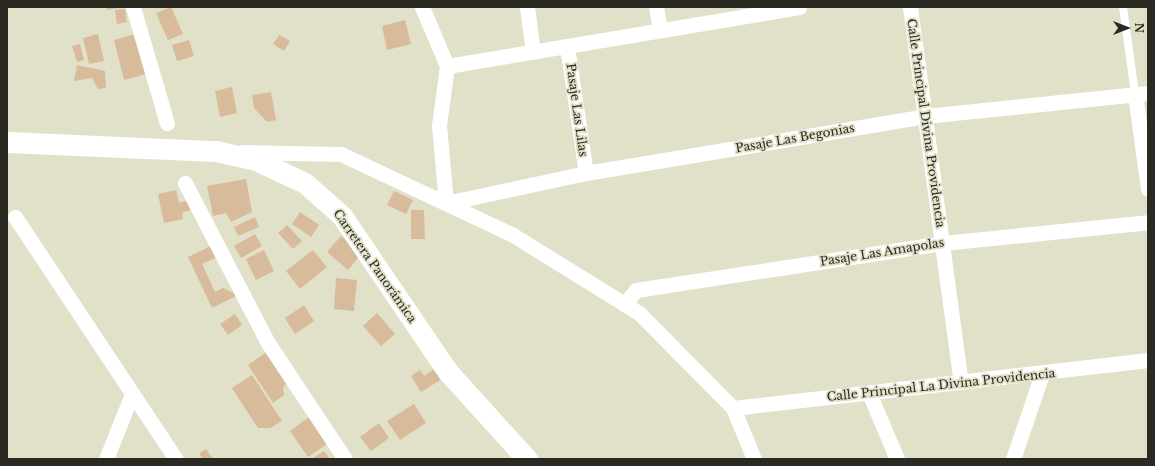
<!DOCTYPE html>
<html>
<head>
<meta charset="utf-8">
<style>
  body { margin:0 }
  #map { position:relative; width:1155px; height:466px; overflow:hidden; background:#e1e0c9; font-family:"Libre Baskerville",serif }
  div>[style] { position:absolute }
  .building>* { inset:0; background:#d8bb9a }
  .lane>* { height:8px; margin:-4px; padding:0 4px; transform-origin:4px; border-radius:4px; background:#fff }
  .street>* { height:15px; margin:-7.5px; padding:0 7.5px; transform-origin:7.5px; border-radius:7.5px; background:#fff }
  .secondary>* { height:21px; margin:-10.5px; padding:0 10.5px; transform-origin:10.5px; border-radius:10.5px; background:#fff }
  span { translate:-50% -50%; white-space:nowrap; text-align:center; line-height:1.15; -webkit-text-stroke:3.5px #e1e0c9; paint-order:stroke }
  .street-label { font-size:12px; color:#2b2a22 }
  .frame { position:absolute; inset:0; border:8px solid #2b2a22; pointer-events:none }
  .north { position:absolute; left:1107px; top:8px; width:40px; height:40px; -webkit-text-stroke:3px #e1e0c9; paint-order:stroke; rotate:90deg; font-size:11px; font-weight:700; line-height:16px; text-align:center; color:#2b2a22 }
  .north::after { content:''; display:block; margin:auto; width:14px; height:18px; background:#2b2a22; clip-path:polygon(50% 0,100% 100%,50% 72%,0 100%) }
</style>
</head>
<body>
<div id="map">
  <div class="building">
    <div style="clip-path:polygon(106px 7px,118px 7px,118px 8px,107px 10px)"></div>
    <div style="clip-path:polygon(171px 7px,183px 34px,168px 40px,156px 13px)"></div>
    <div style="clip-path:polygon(125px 9px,127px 22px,117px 24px,115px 10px)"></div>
    <div style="clip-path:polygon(405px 20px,411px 44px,387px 50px,382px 26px)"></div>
    <div style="clip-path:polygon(98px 34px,104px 61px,89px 64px,83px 38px)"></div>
    <div style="clip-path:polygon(135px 34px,146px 74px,124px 80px,114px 40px)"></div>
    <div style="clip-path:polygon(279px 35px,290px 41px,284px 51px,273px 44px)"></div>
    <div style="clip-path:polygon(189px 40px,194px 56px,177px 61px,172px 45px)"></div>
    <div style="clip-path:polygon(80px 44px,84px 60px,77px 62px,72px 46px)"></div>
    <div style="clip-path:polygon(77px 65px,105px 71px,106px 88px,98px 89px,92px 78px,74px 81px)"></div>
    <div style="clip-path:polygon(232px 87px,237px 113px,220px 117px,215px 91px)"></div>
    <div style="clip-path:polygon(271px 92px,276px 120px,267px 122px,254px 108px,252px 95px)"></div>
    <div style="clip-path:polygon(246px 179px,252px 212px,231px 222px,226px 213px,213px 216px,207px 186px)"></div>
    <div style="clip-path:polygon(176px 190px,179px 203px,189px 200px,191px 210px,182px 213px,183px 219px,164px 223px,158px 194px)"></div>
    <div style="clip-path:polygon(394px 191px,413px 200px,406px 214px,387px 205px)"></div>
    <div style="clip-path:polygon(411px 210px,424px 210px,425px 239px,411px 239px)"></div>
    <div style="clip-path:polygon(300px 212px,319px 225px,311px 237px,292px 224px)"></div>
    <div style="clip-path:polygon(255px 217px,259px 227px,238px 236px,234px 227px)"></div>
    <div style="clip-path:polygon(287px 225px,302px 241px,293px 249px,278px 233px)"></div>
    <div style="clip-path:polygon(255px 234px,262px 246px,241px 258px,234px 246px)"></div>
    <div style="clip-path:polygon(341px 236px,362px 253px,348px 270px,327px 252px)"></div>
    <div style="clip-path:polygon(211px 246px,217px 257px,202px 264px,215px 292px,223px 288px,238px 295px,212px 308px,188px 257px)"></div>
    <div style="clip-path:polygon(264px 250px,274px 271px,256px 280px,246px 259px)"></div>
    <div style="clip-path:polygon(313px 250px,327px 267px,300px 289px,286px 271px)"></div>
    <div style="clip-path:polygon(336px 278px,357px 280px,354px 311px,334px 309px)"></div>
    <div style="clip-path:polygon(304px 305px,314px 321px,295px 334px,285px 318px)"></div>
    <div style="clip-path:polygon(377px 313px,395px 334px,381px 346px,363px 326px)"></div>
    <div style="clip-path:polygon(235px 314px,242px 325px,228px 335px,220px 324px)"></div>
    <div style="clip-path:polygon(268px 351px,288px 381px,283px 388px,284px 395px,273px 403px,248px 365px)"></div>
    <div style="clip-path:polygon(436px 368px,442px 379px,421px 392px,411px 376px,420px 370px,424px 376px)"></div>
    <div style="clip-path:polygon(252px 375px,282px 421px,270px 428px,258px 428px,232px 388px)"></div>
    <div style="clip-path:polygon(414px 404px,426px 423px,400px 440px,387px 421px)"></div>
    <div style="clip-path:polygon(309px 417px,328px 443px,308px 457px,290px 431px)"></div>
    <div style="clip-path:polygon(379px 423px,389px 438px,371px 451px,360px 437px)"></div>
    <div style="clip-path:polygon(206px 449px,213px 459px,203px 459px,199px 454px)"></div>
    <div style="clip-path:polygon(324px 451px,330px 459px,312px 459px)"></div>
  </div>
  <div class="lane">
    <div style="left:1123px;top:7px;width:88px;rotate:82.1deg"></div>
  </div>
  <div class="street">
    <div style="left:133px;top:7px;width:121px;rotate:73.7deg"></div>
    <div style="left:422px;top:7px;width:64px;rotate:67deg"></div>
    <div style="left:447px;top:66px;width:60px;rotate:97.7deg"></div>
    <div style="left:439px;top:125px;width:78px;rotate:84.9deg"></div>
    <div style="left:446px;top:203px;width:143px;rotate:-12.1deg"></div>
    <div style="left:586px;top:173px;width:344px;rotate:-9.5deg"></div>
    <div style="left:925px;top:116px;width:224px;rotate:-5.9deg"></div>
    <div style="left:527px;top:7px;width:45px;rotate:82.4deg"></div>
    <div style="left:656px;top:7px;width:23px;rotate:80deg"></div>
    <div style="left:910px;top:7px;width:378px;rotate:82.3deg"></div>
    <div style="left:567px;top:46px;width:128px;rotate:81.5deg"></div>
    <div style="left:447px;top:66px;width:357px;rotate:-9.5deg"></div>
    <div style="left:1135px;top:94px;width:96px;rotate:82.2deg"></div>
    <div style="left:243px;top:152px;width:98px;rotate:1.2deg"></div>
    <div style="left:341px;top:154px;width:190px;rotate:25.2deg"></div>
    <div style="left:513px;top:235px;width:148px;rotate:31.8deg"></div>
    <div style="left:639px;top:313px;width:134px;rotate:45.3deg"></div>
    <div style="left:733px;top:408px;width:55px;rotate:67.6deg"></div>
    <div style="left:185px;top:183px;width:180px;rotate:62.6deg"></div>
    <div style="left:268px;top:343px;width:139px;rotate:56.4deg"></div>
    <div style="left:15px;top:217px;width:291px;rotate:56.4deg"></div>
    <div style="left:624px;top:304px;width:18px;rotate:-49deg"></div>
    <div style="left:636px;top:290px;width:311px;rotate:-8.7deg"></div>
    <div style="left:943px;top:243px;width:206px;rotate:-5.8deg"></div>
    <div style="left:869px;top:393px;width:72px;rotate:67deg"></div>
    <div style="left:733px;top:408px;width:418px;rotate:-6.6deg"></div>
    <div style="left:106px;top:459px;width:70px;rotate:-68.2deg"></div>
    <div style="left:1013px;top:459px;width:90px;rotate:-71.2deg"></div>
  </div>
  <div class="secondary">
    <div style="left:7px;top:142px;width:209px;rotate:2.5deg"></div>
    <div style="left:216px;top:151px;width:41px;rotate:12.7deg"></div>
    <div style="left:256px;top:160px;width:54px;rotate:25.1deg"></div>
    <div style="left:305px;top:183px;width:50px;rotate:41.7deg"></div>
    <div style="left:342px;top:216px;width:189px;rotate:55.8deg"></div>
    <div style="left:448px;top:372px;width:118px;rotate:47.8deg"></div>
  </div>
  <div class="street-label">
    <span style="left:577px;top:110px;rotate:82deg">Pasaje Las Lilas</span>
    <span style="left:926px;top:123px;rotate:82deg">Calle Principal Divina Providencia</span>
    <span style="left:795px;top:138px;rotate:-10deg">Pasaje Las Begonias</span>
    <span style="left:882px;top:252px;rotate:-9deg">Pasaje Las Amapolas</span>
    <span style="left:375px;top:266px;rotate:55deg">Carretera Panorámica</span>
    <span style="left:941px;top:385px;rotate:-6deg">Calle Principal La Divina Providencia</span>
  </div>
  <div class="frame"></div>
  <div class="north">N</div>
</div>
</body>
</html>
